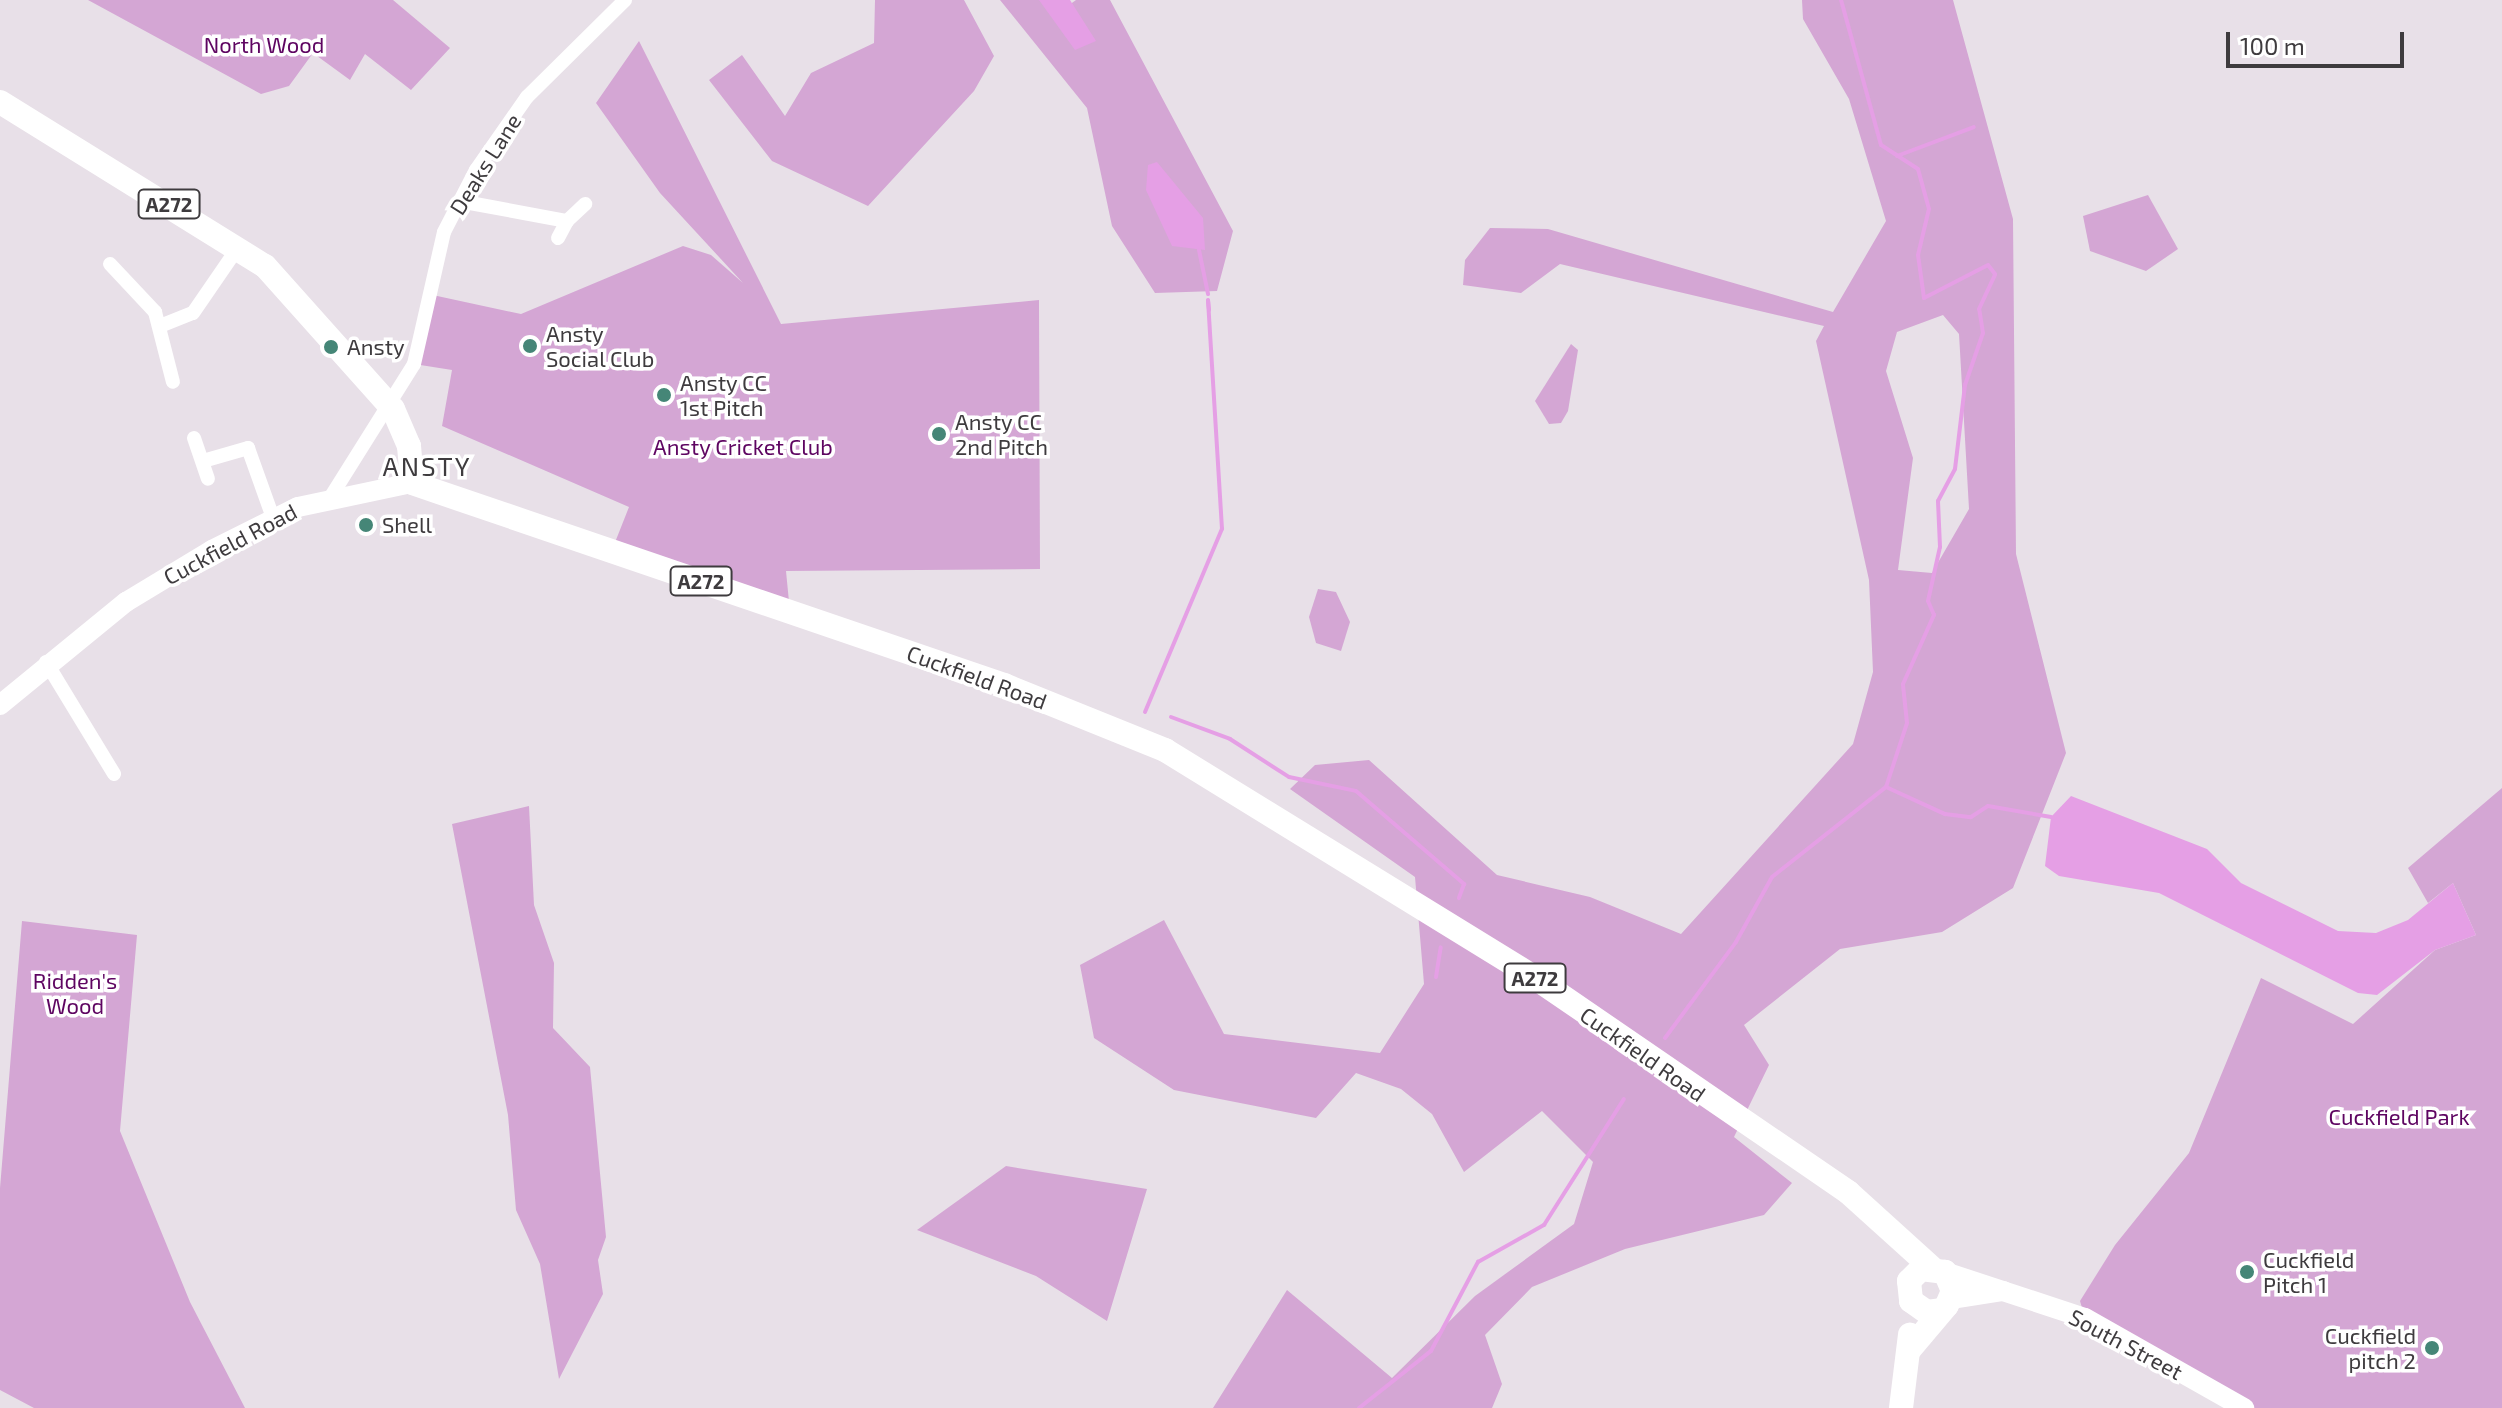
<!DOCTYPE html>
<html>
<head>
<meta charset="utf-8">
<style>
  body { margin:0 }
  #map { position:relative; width:2502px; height:1408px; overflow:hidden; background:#e8e0e8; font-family:"Exo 2",sans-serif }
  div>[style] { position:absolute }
  .green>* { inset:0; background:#d4a6d4 }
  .water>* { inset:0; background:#e59fe5 }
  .stream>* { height:4px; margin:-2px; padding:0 2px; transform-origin:2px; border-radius:2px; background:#e59fe5 }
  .minor>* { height:14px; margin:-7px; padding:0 7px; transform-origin:7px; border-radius:7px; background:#fff }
  .secondary>* { height:20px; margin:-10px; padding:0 10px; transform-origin:10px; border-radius:10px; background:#fff }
  .trunk>* { height:24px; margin:-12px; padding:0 12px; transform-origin:12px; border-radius:12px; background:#fff }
  .dots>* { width:22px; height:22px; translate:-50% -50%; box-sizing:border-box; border:4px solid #fff; border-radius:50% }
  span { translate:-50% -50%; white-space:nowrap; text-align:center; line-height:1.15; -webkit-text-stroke:7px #fff; paint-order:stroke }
  .shield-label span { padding:2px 6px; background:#fff; border:2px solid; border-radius:6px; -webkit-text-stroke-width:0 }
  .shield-label { font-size:20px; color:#3e3b3e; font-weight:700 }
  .park-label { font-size:22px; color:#5e0561 }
  .street-label { font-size:22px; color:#3e3b3e }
  .poi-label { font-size:22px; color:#3e3b3e }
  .left { translate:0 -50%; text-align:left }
  .right { translate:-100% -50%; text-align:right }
  .quarter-label { font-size:26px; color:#3e3b3e; letter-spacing:2px }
  .scale { position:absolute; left:2226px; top:32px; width:178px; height:36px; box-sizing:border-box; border:4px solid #3e3b3e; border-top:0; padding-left:10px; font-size:24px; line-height:28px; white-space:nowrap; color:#3e3b3e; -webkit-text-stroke:6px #fff; paint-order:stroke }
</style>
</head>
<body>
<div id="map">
  <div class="green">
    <div style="clip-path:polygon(88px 0,393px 0,450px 48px,411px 90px,365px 54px,350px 80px,313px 53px,289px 86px,261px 94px)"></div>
    <div style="clip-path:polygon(875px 0,964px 0,994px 56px,974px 91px,868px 206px,772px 161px,709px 80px,742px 55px,785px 116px,811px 73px,874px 43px)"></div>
    <div style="clip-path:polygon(1000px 0,1057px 0,1065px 8px,1076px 0,1110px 0,1233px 231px,1217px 291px,1155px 293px,1112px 226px,1087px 108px)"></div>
    <div style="clip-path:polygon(evenodd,1802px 0,1953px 0,2013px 219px,2016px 554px,2066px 753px,2013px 888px,1942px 932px,1840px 949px,1744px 1025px,1769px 1065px,1734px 1137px,1792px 1183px,1764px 1215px,1625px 1249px,1532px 1287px,1485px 1335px,1502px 1384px,1492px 1408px,1213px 1408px,1287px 1290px,1392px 1378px,1475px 1296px,1574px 1224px,1593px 1162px,1542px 1111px,1464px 1172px,1432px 1114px,1401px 1089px,1356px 1073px,1316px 1118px,1174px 1090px,1094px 1038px,1080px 965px,1164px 920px,1224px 1034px,1380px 1053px,1424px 984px,1415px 877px,1290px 789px,1315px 765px,1369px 760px,1497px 875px,1590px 897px,1681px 934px,1853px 744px,1873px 672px,1869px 580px,1816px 341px,1824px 326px,1560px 264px,1521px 293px,1463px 285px,1465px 260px,1490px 228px,1548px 229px,1833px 312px,1886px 221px,1849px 99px,1803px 19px,1802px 0,1943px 315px,1959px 334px,1969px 509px,1932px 573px,1898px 570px,1913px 458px,1886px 371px,1897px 332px,1943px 315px)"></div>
    <div style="clip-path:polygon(639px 41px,781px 324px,1039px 300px,1040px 569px,786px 571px,790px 612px,612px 550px,629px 507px,442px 426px,452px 370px,414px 364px,428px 294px,521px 314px,683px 246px,711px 255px,743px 283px,660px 193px,596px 103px)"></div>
    <div style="clip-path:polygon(2148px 195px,2178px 249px,2146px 271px,2090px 251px,2083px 216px)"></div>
    <div style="clip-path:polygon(1571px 344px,1578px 350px,1568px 411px,1561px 423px,1549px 424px,1535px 401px)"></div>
    <div style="clip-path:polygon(1318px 589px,1336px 592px,1350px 622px,1341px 651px,1316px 643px,1309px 617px)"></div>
    <div style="clip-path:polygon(2502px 788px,2502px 1408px,2244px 1408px,2085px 1318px,2080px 1301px,2115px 1245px,2189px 1153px,2261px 978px,2353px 1024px,2435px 950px,2476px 935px,2453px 883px,2428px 903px,2408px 868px)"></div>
    <div style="clip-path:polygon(529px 806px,534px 905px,554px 963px,553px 1028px,590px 1067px,606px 1237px,598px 1260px,603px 1294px,559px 1379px,540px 1264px,516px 1210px,508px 1115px,452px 824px)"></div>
    <div style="clip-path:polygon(22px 921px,137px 935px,120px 1131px,190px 1302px,245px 1408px,34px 1408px,0 1390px,0 1188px)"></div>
    <div style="clip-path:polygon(1006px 1166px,1147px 1189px,1107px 1321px,1036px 1276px,917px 1230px)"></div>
  </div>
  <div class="water">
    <div style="clip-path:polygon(1039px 0,1070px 0,1096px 41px,1075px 50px)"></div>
    <div style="clip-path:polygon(1157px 162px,1203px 218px,1205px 250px,1172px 246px,1146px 190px,1148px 165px)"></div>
    <div style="clip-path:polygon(2071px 796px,2207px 849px,2241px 883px,2338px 931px,2376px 933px,2408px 920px,2453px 883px,2476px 935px,2435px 950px,2377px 995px,2358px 993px,2159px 893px,2059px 876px,2045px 866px,2051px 817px)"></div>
  </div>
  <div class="stream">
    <div style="left:1897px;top:156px;width:82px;rotate:-20.6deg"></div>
    <div style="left:1199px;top:250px;width:45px;rotate:78.4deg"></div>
    <div style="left:1145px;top:712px;width:199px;rotate:-67.2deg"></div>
    <div style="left:1222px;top:529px;width:229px;rotate:-93.5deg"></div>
    <div style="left:1208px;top:300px;width:10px;rotate:84deg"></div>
    <div style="left:1171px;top:717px;width:63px;rotate:20.4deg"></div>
    <div style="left:1230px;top:739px;width:70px;rotate:32.8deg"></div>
    <div style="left:1289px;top:777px;width:68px;rotate:11.8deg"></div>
    <div style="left:1356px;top:791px;width:143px;rotate:40.7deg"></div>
    <div style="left:1464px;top:884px;width:15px;rotate:110deg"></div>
    <div style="left:1886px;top:787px;width:65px;rotate:24.6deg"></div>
    <div style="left:1945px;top:814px;width:26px;rotate:7deg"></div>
    <div style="left:1971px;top:817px;width:20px;rotate:-33deg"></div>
    <div style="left:1988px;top:806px;width:64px;rotate:9.9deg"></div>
    <div style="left:1436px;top:977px;width:30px;rotate:-81deg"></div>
    <div style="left:1665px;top:1038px;width:119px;rotate:-53.5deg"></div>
    <div style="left:1736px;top:942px;width:74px;rotate:-61deg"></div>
    <div style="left:1772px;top:877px;width:145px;rotate:-38.3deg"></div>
    <div style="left:1886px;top:787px;width:67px;rotate:-71.8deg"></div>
    <div style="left:1907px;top:723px;width:39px;rotate:-96deg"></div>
    <div style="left:1903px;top:684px;width:76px;rotate:-65.8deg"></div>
    <div style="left:1934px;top:615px;width:15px;rotate:-113deg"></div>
    <div style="left:1928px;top:601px;width:55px;rotate:-77.5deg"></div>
    <div style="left:1940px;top:547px;width:46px;rotate:-92.5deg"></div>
    <div style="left:1938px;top:501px;width:36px;rotate:-62deg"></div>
    <div style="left:1955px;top:469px;width:85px;rotate:-83.2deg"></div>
    <div style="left:1965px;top:385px;width:55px;rotate:-70.9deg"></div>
    <div style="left:1983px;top:333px;width:24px;rotate:-99deg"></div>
    <div style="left:1979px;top:309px;width:38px;rotate:-65deg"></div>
    <div style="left:1995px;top:274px;width:11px;rotate:-128deg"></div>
    <div style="left:1988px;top:265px;width:72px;rotate:152.7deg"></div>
    <div style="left:1924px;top:298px;width:43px;rotate:-97.9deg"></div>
    <div style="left:1918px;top:255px;width:47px;rotate:-76.6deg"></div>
    <div style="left:1929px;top:209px;width:41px;rotate:-105.4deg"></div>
    <div style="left:1918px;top:169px;width:44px;rotate:-147deg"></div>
    <div style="left:1881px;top:145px;width:150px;rotate:-105.4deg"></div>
    <div style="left:1359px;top:1408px;width:92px;rotate:-38.4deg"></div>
    <div style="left:1431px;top:1351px;width:101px;rotate:-62.2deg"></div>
    <div style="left:1478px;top:1262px;width:76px;rotate:-29.3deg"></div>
    <div style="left:1544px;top:1225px;width:149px;rotate:-57.6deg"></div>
  </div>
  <div class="minor">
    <div style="left:459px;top:201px;width:110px;rotate:10.5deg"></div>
    <div style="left:567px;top:221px;width:25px;rotate:-43deg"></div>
    <div style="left:558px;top:238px;width:19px;rotate:-62deg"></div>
    <div style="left:110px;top:264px;width:66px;rotate:46.8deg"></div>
    <div style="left:155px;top:312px;width:72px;rotate:75.6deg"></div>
    <div style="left:160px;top:326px;width:35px;rotate:-22deg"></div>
    <div style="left:193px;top:313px;width:81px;rotate:-55.5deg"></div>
    <div style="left:194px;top:438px;width:43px;rotate:71.1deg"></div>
    <div style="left:203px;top:461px;width:47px;rotate:-16.1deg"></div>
    <div style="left:248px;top:448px;width:74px;rotate:70.3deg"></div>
    <div style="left:330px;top:498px;width:158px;rotate:-57.9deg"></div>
    <div style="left:414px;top:364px;width:135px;rotate:-77.2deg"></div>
    <div style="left:444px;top:232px;width:70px;rotate:-62.7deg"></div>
    <div style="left:476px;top:170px;width:89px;rotate:-55.1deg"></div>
    <div style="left:527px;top:97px;width:138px;rotate:-44.7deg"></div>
    <div style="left:46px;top:662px;width:131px;rotate:58.7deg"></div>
  </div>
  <div class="secondary">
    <div style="left:0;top:705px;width:163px;rotate:-39.3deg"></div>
    <div style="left:126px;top:602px;width:100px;rotate:-31.2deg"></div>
    <div style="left:212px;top:550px;width:96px;rotate:-26.6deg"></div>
    <div style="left:298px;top:507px;width:116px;rotate:-11.9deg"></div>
    <div style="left:1945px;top:1272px;width:147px;rotate:18.2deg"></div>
    <div style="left:2085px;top:1318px;width:183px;rotate:29.5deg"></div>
    <div style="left:1951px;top:1299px;width:53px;rotate:-8.7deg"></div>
  </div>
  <div class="trunk">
    <div style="left:0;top:102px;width:312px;rotate:31.8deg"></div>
    <div style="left:265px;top:266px;width:192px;rotate:48.2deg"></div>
    <div style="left:393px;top:409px;width:40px;rotate:66.6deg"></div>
    <div style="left:409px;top:446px;width:37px;rotate:85deg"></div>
    <div style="left:412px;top:483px;width:626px;rotate:18.84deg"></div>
    <div style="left:1004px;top:685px;width:174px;rotate:22deg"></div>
    <div style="left:1165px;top:750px;width:433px;rotate:31.6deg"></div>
    <div style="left:1534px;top:977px;width:381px;rotate:34.4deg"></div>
    <div style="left:1848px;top:1192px;width:112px;rotate:42.1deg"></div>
    <div style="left:1910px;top:1349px;width:57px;rotate:-49.9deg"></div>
    <div style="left:1947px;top:1305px;width:15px;rotate:-67deg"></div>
    <div style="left:1953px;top:1291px;width:21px;rotate:-113deg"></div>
    <div style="left:1945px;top:1272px;width:24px;rotate:-173deg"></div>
    <div style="left:1921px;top:1269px;width:17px;rotate:135deg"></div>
    <div style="left:1909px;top:1281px;width:20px;rotate:84deg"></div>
    <div style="left:1911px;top:1301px;width:19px;rotate:35deg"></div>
    <div style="left:1927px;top:1312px;width:14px;rotate:-8deg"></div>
    <div style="left:1901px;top:1408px;width:74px;rotate:-83deg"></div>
  </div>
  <div class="dots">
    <div style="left:530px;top:346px;background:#458677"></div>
    <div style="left:331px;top:347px;background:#458677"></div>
    <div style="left:664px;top:395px;background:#458677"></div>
    <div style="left:939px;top:434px;background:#458677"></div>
    <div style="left:366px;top:525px;background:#458677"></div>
    <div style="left:2247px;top:1272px;background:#458677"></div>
    <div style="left:2432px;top:1348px;background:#458677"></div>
  </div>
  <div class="shield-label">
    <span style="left:169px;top:204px">A272</span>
    <span style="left:701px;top:581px">A272</span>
    <span style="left:1535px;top:978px">A272</span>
  </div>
  <div class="park-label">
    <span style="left:264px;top:45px">North Wood</span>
    <span style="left:743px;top:447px">Ansty Cricket Club</span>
    <span style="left:75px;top:993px">Ridden's<br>Wood</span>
    <span style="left:2399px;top:1117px">Cuckfield Park</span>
  </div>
  <div class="street-label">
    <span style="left:485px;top:164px;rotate:-58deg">Deaks Lane</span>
    <span style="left:230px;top:544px;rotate:-28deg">Cuckfield Road</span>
    <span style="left:977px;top:677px;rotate:20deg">Cuckfield Road</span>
    <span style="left:1643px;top:1054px;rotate:35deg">Cuckfield Road</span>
    <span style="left:2126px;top:1344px;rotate:28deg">South Street</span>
  </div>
  <div class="poi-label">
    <span class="left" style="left:546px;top:346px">Ansty<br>Social Club</span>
    <span class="left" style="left:347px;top:347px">Ansty</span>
    <span class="left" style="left:680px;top:395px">Ansty CC<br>1st Pitch</span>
    <span class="left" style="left:955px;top:434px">Ansty CC<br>2nd Pitch</span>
    <span class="left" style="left:382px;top:525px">Shell</span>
    <span class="left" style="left:2263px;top:1272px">Cuckfield<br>Pitch 1</span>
    <span class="right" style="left:2416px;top:1348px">Cuckfield<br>pitch 2</span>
  </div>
  <div class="quarter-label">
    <span style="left:427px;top:466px">ANSTY</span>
  </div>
  <div class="scale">100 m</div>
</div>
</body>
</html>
